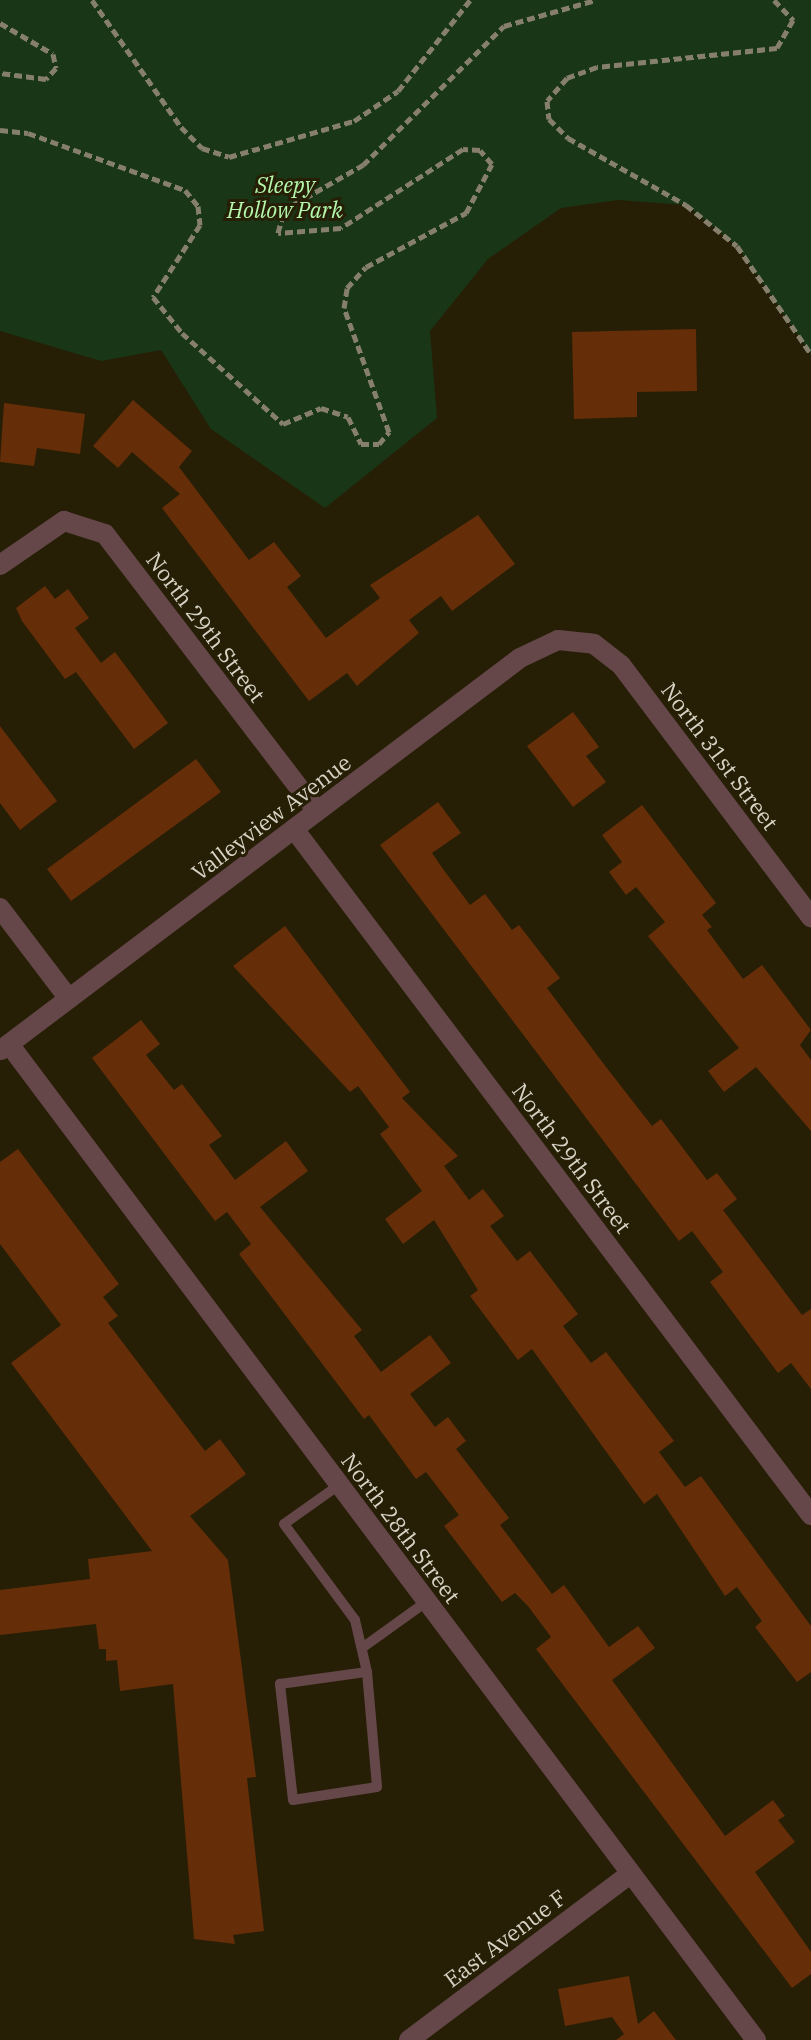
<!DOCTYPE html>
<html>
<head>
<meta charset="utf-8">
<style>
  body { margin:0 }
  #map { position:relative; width:811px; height:2040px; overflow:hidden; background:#261f06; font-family:"IBM Plex Serif",serif }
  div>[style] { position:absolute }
  .green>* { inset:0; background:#193616 }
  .building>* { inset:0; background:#652d08 }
  .path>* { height:5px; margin-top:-2.5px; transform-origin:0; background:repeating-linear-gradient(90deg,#857f6c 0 8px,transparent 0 12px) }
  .service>* { height:10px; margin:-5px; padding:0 5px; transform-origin:5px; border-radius:5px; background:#65474a }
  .minor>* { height:20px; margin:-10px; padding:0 10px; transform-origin:10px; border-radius:10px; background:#65474a }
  span { translate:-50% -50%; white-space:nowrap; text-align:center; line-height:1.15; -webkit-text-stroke:6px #261f06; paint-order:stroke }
  .park-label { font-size:22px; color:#b4f8ac; font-style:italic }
  .street-label { font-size:22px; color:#d7d3c5 }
</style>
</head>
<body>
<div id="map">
  <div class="green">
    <div style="clip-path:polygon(0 0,811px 0,811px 354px,737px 246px,686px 205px,618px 200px,561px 208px,488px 259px,430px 331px,437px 418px,325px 508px,211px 429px,161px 350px,101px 361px,0 331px)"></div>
  </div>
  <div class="building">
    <div style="clip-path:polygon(696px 329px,697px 391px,637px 392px,637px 417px,574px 419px,572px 332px)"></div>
    <div style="clip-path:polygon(133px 400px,192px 451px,179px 467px,249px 560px,274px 542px,301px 576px,287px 587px,326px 638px,380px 598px,370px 585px,478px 515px,515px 564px,452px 611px,441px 596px,409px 620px,419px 633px,357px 686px,347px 673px,309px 701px,162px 508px,180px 494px,132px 452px,118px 468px,93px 446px)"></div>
    <div style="clip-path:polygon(4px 403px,85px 414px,80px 454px,37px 448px,34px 466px,0 462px)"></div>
    <div style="clip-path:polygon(45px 586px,55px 599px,68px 589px,89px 618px,75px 628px,101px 663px,115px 652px,168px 723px,134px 749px,76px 672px,65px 679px,22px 621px,16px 608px)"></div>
    <div style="clip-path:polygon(573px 712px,599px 747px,586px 756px,606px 782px,573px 807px,527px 746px)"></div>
    <div style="clip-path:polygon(0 726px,57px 801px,20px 830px,0 803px)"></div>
    <div style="clip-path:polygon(196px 759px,221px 792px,71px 901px,47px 869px)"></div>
    <div style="clip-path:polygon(438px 802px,461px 833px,432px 853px,443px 869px,470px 905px,485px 894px,512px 930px,519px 925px,560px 978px,547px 988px,603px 1063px,652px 1126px,661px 1119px,707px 1180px,717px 1173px,737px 1199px,723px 1210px,802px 1315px,811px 1309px,811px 1389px,791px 1363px,778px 1373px,710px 1282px,723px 1272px,692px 1231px,679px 1241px,380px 845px)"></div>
    <div style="clip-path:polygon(642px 805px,716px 903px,702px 915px,712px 927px,707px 930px,743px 979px,762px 965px,811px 1030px,800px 1045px,811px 1060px,811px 1131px,756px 1067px,724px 1092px,708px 1071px,739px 1048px,648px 936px,665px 922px,636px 887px,626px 895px,609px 872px,622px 862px,602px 835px)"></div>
    <div style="clip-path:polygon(285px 926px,410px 1092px,402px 1098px,458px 1156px,444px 1166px,469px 1200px,483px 1189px,504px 1216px,490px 1226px,517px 1261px,530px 1251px,578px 1314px,563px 1326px,591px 1363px,606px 1352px,674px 1441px,659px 1452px,685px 1487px,701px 1476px,811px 1626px,811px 1672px,797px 1682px,755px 1627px,762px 1621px,737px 1587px,725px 1596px,657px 1494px,644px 1504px,532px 1349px,518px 1360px,470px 1296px,478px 1290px,434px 1220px,403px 1244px,385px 1219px,422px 1191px,380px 1134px,389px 1127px,358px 1086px,350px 1092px,233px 966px)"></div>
    <div style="clip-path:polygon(141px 1020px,160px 1044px,146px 1055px,174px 1090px,182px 1084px,222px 1136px,209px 1145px,235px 1180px,286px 1141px,308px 1171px,260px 1207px,362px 1330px,354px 1336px,381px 1372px,430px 1335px,451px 1363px,410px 1394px,435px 1427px,448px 1417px,466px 1441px,456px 1449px,509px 1518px,500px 1525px,552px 1594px,564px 1585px,609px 1647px,638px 1626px,655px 1648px,612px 1680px,725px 1836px,773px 1800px,785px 1816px,778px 1820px,795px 1842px,755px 1872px,811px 1952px,811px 1974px,792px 1988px,536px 1649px,551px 1637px,528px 1606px,515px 1593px,502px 1602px,444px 1526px,459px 1515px,426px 1472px,416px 1479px,369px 1415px,364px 1419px,239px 1254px,251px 1244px,227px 1212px,215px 1221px,92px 1058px)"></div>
    <div style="clip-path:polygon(18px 1149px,119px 1284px,103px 1297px,118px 1316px,108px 1323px,205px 1451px,220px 1439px,246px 1474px,190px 1516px,228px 1560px,256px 1777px,247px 1778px,264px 1931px,233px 1935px,235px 1944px,194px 1939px,173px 1684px,120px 1691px,117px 1660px,106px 1661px,106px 1649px,99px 1649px,96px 1624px,0 1635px,0 1590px,90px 1579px,88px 1559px,152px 1551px,11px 1363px,61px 1325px,0 1244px,0 1162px)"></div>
    <div style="clip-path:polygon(629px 1976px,638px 2024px,654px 2011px,676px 2040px,616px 2040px,624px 2034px,612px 2017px,565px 2026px,558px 1989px)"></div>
  </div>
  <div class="path">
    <div style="left:92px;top:0;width:155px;rotate:55deg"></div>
    <div style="left:181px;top:127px;width:30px;rotate:45deg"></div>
    <div style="left:202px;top:148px;width:28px;rotate:18deg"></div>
    <div style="left:229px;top:157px;width:130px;rotate:-16.1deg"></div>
    <div style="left:354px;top:121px;width:53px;rotate:-34.3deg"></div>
    <div style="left:398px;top:91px;width:116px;rotate:-51.6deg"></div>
    <div style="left:774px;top:0;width:28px;rotate:46deg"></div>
    <div style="left:793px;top:20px;width:32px;rotate:120deg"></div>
    <div style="left:777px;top:48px;width:181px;rotate:174deg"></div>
    <div style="left:597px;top:67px;width:32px;rotate:160deg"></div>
    <div style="left:567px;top:78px;width:30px;rotate:131deg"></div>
    <div style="left:547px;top:101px;width:18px;rotate:84deg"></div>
    <div style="left:549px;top:119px;width:27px;rotate:45deg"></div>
    <div style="left:568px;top:138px;width:136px;rotate:29.6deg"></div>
    <div style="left:686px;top:205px;width:65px;rotate:38.8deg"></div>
    <div style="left:737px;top:246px;width:131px;rotate:55.6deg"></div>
    <div style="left:0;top:23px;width:61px;rotate:30.3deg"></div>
    <div style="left:53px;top:54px;width:14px;rotate:78deg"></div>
    <div style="left:56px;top:68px;width:15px;rotate:132deg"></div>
    <div style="left:46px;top:79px;width:46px;rotate:-172.6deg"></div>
    <div style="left:0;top:130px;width:28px;rotate:6deg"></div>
    <div style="left:28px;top:133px;width:167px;rotate:20deg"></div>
    <div style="left:185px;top:190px;width:21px;rotate:51deg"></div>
    <div style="left:198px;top:206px;width:19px;rotate:84deg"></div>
    <div style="left:200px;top:225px;width:86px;rotate:123.1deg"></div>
    <div style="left:153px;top:297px;width:46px;rotate:51.1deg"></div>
    <div style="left:182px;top:333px;width:136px;rotate:42deg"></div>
    <div style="left:283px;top:424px;width:41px;rotate:-22.8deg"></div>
    <div style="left:321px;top:408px;width:28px;rotate:18deg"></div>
    <div style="left:348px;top:417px;width:30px;rotate:64deg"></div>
    <div style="left:361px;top:444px;width:18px"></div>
    <div style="left:379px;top:444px;width:16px;rotate:-50deg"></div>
    <div style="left:389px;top:432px;width:132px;rotate:-109.9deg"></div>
    <div style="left:344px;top:308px;width:20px;rotate:-81deg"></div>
    <div style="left:347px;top:288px;width:28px;rotate:-48deg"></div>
    <div style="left:366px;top:267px;width:114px;rotate:-28.4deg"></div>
    <div style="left:466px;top:213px;width:55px;rotate:-62deg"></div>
    <div style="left:492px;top:164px;width:18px;rotate:-131deg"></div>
    <div style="left:480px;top:150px;width:17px;rotate:-177deg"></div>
    <div style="left:463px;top:149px;width:145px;rotate:147.1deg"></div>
    <div style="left:341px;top:228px;width:63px;rotate:175.5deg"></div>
    <div style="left:278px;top:233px;width:24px;rotate:-75deg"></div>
    <div style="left:284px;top:210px;width:91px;rotate:-29.7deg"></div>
    <div style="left:363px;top:165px;width:198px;rotate:-44.6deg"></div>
    <div style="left:504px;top:26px;width:95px;rotate:-15.9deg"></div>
  </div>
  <div class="service">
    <div style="left:339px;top:1485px;width:67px;rotate:144.7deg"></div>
    <div style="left:284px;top:1524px;width:119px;rotate:53.5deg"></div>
    <div style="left:355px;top:1620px;width:53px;rotate:77deg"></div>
    <div style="left:367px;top:1672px;width:115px;rotate:85deg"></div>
    <div style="left:377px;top:1787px;width:85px;rotate:171.2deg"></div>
    <div style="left:293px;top:1800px;width:117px;rotate:-96.4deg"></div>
    <div style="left:280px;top:1684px;width:88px;rotate:-7.9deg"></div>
    <div style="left:362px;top:1648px;width:79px;rotate:-35.7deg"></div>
  </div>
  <div class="minor">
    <div style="left:0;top:565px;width:78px;rotate:-34.5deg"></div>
    <div style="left:64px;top:521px;width:43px;rotate:17.6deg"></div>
    <div style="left:105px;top:534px;width:349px;rotate:52.6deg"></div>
    <div style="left:294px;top:829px;width:859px;rotate:53deg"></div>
    <div style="left:0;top:908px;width:114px;rotate:52.8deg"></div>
    <div style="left:9px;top:1044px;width:1245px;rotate:53.13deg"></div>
    <div style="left:1px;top:1050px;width:650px;rotate:-37.06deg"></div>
    <div style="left:520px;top:658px;width:42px;rotate:-25.3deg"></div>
    <div style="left:558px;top:640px;width:36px;rotate:6deg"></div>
    <div style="left:594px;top:644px;width:34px;rotate:38deg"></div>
    <div style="left:621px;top:665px;width:316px;rotate:53deg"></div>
    <div style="left:409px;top:2040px;width:276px;rotate:-36.9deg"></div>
  </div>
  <div class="park-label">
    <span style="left:285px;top:197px">Sleepy<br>Hollow Park</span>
  </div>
  <div class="street-label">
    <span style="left:206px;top:627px;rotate:53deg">North 29th Street</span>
    <span style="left:720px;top:756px;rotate:53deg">North 31st Street</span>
    <span style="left:271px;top:817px;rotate:-37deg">Valleyview Avenue</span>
    <span style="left:572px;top:1158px;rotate:53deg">North 29th Street</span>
    <span style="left:401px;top:1528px;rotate:53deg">North 28th Street</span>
    <span style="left:505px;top:1938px;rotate:-37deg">East Avenue F</span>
  </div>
</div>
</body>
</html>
